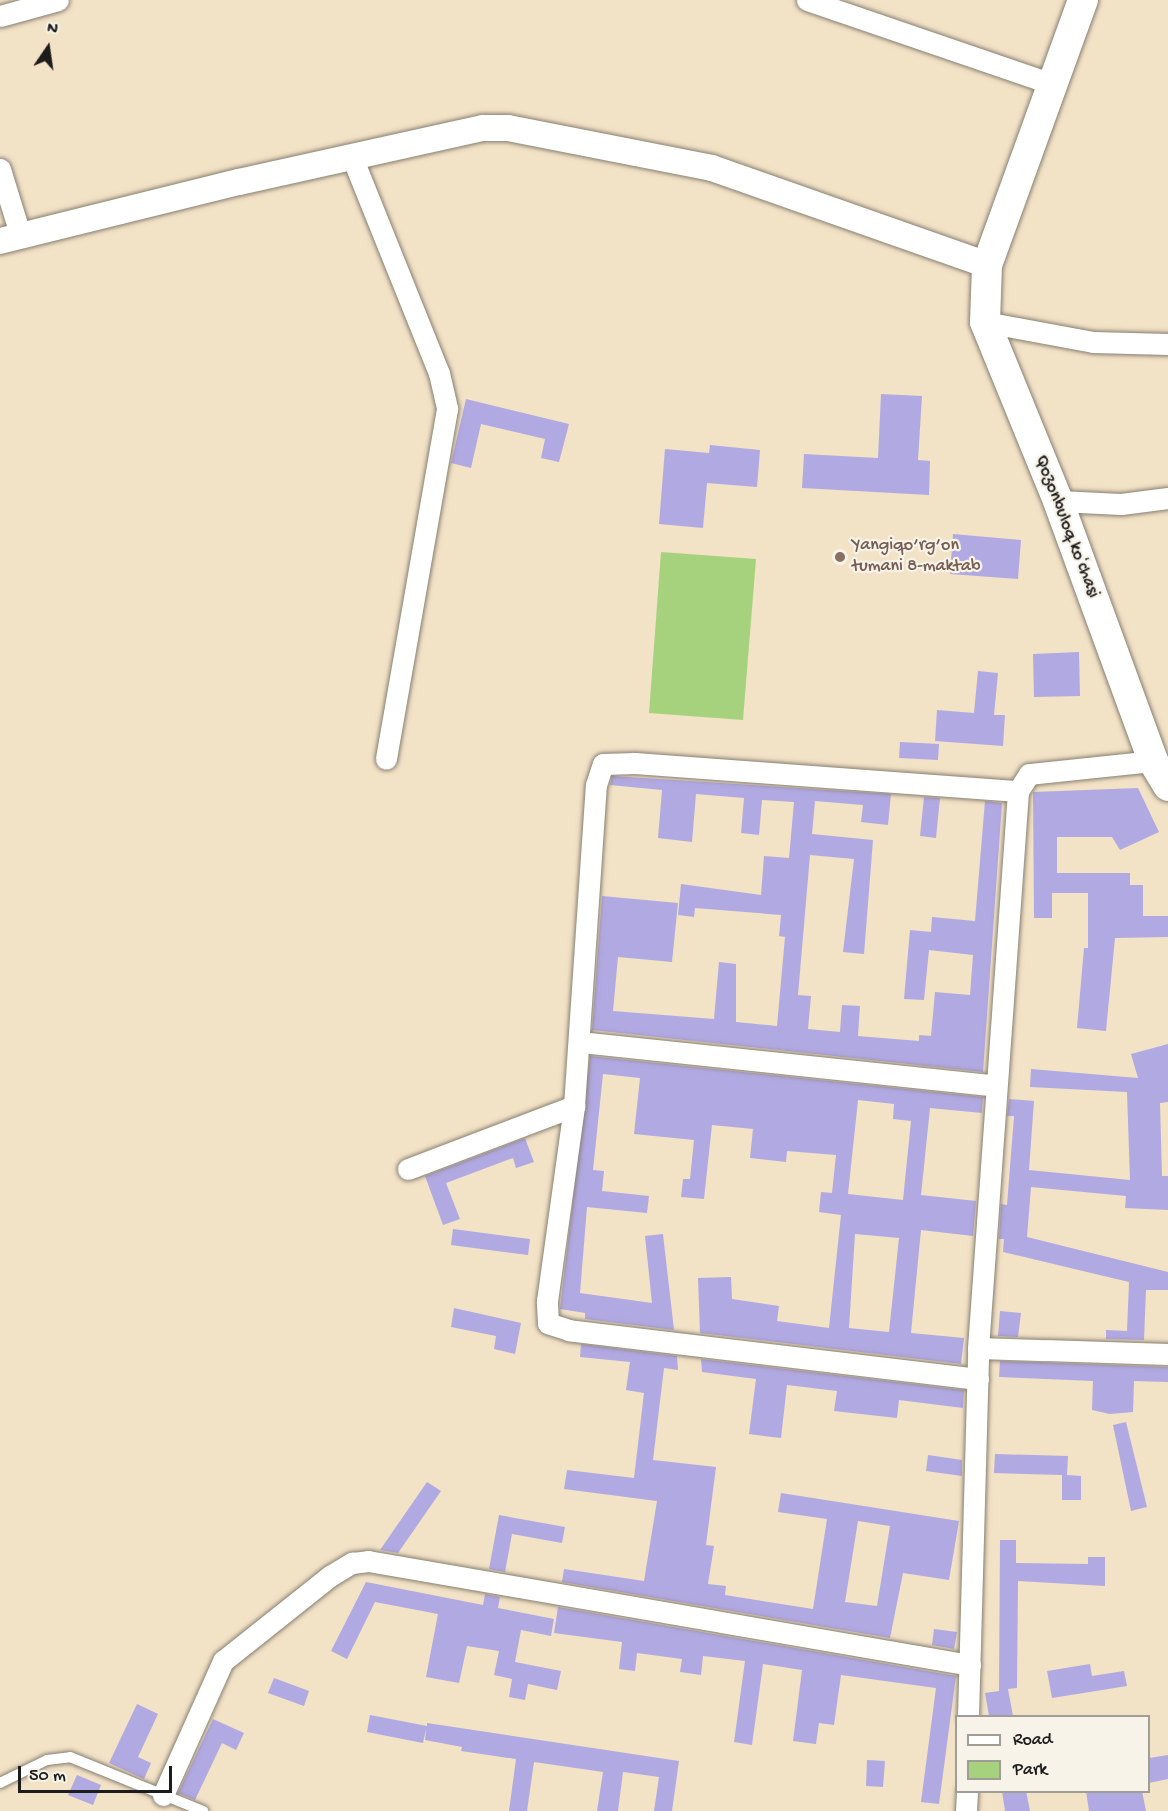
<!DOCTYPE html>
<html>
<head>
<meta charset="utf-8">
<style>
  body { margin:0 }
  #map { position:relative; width:1168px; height:1811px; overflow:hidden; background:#f2e2c6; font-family:"Gochi Hand",sans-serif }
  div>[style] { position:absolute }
  .green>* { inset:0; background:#a6d27e }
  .building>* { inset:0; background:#b1a9e2 }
  .roads { filter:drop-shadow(0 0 2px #877f71) drop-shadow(0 0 2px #877f71) }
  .service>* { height:10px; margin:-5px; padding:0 5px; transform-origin:5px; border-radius:5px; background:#fff }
  .minor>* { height:21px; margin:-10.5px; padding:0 10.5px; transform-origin:10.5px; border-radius:10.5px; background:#fff }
  .tertiary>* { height:26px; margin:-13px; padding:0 13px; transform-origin:13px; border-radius:13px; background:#fff }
  .secondary>* { height:30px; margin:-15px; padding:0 15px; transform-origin:15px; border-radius:15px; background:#fff }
  .dots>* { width:16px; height:16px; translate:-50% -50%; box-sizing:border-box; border:3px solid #f7f3e8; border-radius:50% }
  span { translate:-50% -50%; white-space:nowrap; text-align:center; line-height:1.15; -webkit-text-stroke:4.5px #f7f3e8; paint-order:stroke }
  .street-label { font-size:18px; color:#1c1c1c }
  .education-label { font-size:18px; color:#785e54 }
  .left { translate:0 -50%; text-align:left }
  .legend { position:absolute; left:955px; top:1715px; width:195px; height:78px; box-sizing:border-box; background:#f7f3e8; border:2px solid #9f9d96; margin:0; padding:8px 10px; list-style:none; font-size:18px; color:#1c1c1c }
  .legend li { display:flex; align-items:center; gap:12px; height:30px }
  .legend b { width:30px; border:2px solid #9f9d96 }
  .north { position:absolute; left:18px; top:18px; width:60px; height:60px; -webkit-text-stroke:4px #f7f3e8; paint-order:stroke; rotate:13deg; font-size:16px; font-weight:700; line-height:24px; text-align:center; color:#1c1c1c }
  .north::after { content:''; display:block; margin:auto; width:21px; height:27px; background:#1c1c1c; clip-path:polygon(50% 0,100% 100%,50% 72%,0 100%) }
  .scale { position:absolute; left:18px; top:1766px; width:154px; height:27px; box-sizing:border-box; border:3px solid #1c1c1c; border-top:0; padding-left:8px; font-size:18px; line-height:21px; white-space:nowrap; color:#1c1c1c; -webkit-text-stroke:4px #f7f3e8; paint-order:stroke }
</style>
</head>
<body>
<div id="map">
  <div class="green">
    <div style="clip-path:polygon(661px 552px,756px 559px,743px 720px,649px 713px)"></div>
  </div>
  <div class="building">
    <div style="clip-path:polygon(881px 394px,922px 396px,918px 460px,930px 461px,929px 495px,802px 488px,804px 454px,878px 458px)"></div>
    <div style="clip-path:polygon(466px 399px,569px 424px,559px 462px,541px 458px,545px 439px,481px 424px,471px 468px,451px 463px)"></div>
    <div style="clip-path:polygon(710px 445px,760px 450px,757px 487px,707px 483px,703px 528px,659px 524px,665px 449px,709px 453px)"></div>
    <div style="clip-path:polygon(953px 534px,1021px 540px,1018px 579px,950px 574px)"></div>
    <div style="clip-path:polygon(1079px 652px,1080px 696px,1034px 697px,1033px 654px)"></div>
    <div style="clip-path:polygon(978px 671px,998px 673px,994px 715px,1005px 715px,1003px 746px,935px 741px,937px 710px,974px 713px)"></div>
    <div style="clip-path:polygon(900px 742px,939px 744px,938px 760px,899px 758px)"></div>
    <div style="clip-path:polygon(612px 776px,891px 794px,888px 825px,861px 822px,863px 805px,815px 801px,812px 834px,873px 840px,864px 954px,843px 952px,854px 859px,810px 855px,798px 995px,811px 996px,808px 1029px,840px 1032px,842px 1005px,860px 1006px,858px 1036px,919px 1041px,919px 1035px,931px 1036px,935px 992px,970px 995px,973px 955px,929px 950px,924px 1000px,904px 999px,910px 930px,931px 932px,932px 917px,975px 921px,985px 801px,1002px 803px,983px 1072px,592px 1030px,602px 896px,678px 903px,672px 962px,618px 957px,613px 1011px,714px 1019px,719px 962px,736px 964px,736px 1022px,777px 1026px,785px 937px,779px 936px,781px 915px,695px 908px,694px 917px,678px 915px,681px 884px,761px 895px,764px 856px,789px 858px,794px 802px,762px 800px,759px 835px,741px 833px,744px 798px,696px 794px,692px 842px,658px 838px,662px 790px,610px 785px)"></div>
    <div style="clip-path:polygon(1138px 788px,1159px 832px,1120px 850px,1112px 837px,1057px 837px,1057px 873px,1130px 873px,1130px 885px,1143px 885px,1143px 916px,1168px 916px,1168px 937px,1115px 938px,1106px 1031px,1077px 1028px,1084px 948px,1088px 948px,1088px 893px,1052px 893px,1052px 918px,1034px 918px,1033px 792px)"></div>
    <div style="clip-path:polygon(924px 797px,940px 798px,936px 838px,920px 836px)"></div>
    <div style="clip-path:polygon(1168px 1044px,1168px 1102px,1160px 1103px,1162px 1176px,1168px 1176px,1168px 1210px,1125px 1208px,1126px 1196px,1031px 1187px,1027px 1237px,1168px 1272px,1168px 1290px,1146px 1290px,1144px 1340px,1106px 1339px,1106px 1330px,1127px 1331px,1129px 1282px,1003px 1252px,1004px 1239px,999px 1239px,1001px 1204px,1007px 1205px,1014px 1116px,1007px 1116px,1009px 1099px,1034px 1101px,1029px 1170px,1130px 1180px,1127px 1092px,1030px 1087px,1031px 1069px,1138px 1078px,1131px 1054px)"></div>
    <div style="clip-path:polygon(evenodd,590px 1056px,983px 1097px,982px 1113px,930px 1108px,921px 1195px,976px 1201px,973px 1236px,921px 1230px,911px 1333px,964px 1338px,961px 1364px,700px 1333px,698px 1278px,731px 1277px,732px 1299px,779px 1306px,777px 1321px,829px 1328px,841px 1215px,819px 1212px,821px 1192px,832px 1193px,836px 1155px,787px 1151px,786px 1162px,750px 1158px,753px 1129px,712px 1125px,704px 1199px,681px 1197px,683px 1179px,690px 1179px,694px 1140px,634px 1134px,640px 1078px,603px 1074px,593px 1170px,604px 1171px,602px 1191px,649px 1196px,647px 1213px,587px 1207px,580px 1293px,652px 1303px,645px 1236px,663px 1234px,674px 1330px,585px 1319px,585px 1313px,560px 1309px,590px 1056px,858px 1100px,894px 1104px,893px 1119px,911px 1121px,903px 1200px,848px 1194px,858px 1100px,590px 1056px,855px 1234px,899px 1238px,889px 1332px,849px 1328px,855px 1234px)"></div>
    <div style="clip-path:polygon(525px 1138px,534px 1162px,516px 1168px,513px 1158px,446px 1183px,460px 1219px,443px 1225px,425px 1176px)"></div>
    <div style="clip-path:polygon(453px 1229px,530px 1239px,528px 1255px,451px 1245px)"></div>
    <div style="clip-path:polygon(454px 1308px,521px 1323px,515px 1354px,494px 1349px,496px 1336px,451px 1327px)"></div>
    <div style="clip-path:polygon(1000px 1311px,1021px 1313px,1018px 1337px,998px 1336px)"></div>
    <div style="clip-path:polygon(evenodd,581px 1344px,677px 1356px,678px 1370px,664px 1368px,653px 1460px,716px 1467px,706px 1545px,714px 1546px,708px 1584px,726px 1586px,725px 1595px,813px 1609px,827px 1519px,778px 1512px,781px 1493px,959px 1521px,949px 1580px,903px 1573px,890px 1638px,562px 1582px,564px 1569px,644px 1581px,657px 1501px,564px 1489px,567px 1470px,634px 1478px,644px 1393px,626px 1390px,630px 1362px,580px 1357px,581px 1344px,858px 1521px,890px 1526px,877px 1606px,845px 1602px,858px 1521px)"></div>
    <div style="clip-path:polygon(701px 1359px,964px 1390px,963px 1408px,899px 1400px,897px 1418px,834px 1411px,837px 1391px,787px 1385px,781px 1438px,749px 1434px,756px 1379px,702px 1372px)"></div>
    <div style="clip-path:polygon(1000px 1361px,1168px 1367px,1168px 1382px,1134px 1381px,1133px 1412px,1110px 1414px,1092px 1410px,1093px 1381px,999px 1377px)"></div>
    <div style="clip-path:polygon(1126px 1422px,1147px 1507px,1131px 1511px,1113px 1425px)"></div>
    <div style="clip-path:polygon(995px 1454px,1068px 1456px,1067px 1475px,1081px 1476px,1081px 1500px,1062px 1500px,1062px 1475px,994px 1473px)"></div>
    <div style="clip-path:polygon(928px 1455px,962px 1460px,962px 1476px,926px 1471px)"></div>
    <div style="clip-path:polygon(427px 1482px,441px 1491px,398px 1553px,380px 1550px)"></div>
    <div style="clip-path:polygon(499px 1515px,565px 1527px,562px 1543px,512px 1534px,505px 1572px,489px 1569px)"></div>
    <div style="clip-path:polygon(1000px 1540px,1016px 1540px,1016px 1563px,1088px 1564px,1088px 1557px,1105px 1557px,1105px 1586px,1018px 1581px,1017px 1688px,1008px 1689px,1013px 1716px,989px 1716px,985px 1693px,999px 1691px)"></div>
    <div style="clip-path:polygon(366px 1582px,483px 1605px,485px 1594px,500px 1597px,498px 1608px,554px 1619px,551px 1636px,521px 1630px,515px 1662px,561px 1671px,557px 1690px,528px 1684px,525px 1700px,509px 1697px,512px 1679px,494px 1675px,499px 1651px,467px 1646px,459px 1683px,426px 1677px,438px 1614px,375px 1602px,347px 1659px,331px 1651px)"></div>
    <div style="clip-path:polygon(558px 1607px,956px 1676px,939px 1804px,921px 1802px,936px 1688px,841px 1675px,834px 1725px,819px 1723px,816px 1744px,793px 1741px,802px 1670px,763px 1664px,752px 1745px,734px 1742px,745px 1661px,703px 1656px,701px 1675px,680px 1672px,682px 1659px,637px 1653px,635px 1671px,619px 1669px,622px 1642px,554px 1633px)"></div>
    <div style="clip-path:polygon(934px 1629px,957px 1632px,954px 1649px,932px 1645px)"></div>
    <div style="clip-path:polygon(1090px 1664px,1092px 1676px,1124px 1671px,1127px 1686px,1052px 1698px,1047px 1671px)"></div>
    <div style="clip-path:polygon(274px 1678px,309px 1691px,304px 1706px,268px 1693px)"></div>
    <div style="clip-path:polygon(137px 1704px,158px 1714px,138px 1757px,151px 1763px,144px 1779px,109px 1763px)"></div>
    <div style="clip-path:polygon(370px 1715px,427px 1726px,427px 1723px,679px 1761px,672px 1811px,654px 1811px,659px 1777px,623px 1772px,618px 1811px,597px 1811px,603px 1772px,534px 1762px,527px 1811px,509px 1811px,516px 1759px,461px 1751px,462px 1747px,425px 1740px,426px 1729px,423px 1743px,367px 1732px)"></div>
    <div style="clip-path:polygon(213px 1719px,244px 1733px,236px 1750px,222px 1743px,195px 1800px,178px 1793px)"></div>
    <div style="clip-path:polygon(1168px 1755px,1168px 1779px,1149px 1783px,1149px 1758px)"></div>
    <div style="clip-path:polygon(867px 1760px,885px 1761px,883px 1787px,866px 1786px)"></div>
    <div style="clip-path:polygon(77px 1775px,101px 1785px,93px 1805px,68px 1795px)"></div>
    <div style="clip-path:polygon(1002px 1791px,1026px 1791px,1030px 1811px,1005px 1811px)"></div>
    <div style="clip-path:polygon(1086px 1791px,1142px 1791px,1146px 1811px,1089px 1811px)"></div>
  </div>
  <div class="roads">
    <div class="service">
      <div style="left:0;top:1783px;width:52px;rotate:-26.1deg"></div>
      <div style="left:47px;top:1760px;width:23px;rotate:-7deg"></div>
      <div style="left:70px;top:1757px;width:144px;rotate:22.1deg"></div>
    </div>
    <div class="minor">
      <div style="left:807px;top:0;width:257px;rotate:18.9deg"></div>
      <div style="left:0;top:16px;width:60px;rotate:-15.4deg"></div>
      <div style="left:352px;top:157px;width:233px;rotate:68.1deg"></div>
      <div style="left:439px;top:373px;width:37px;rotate:77deg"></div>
      <div style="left:447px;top:409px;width:355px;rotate:99.9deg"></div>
      <div style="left:0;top:169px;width:68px;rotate:72.9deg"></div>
      <div style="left:985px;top:322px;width:110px;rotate:10.5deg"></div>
      <div style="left:1093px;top:342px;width:75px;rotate:1.5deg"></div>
      <div style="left:1058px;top:501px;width:63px;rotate:2.7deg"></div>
      <div style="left:1121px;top:504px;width:47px;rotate:-7.3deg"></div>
      <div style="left:580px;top:1042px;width:418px;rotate:6deg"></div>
      <div style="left:408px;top:1169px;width:178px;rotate:-20.8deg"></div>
      <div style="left:978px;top:1348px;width:190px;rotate:1.8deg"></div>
      <div style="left:978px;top:1379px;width:412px;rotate:-173.2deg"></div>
      <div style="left:569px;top:1330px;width:22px;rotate:-162deg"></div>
      <div style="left:548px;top:1323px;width:22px;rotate:-93deg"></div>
      <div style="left:547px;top:1301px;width:197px;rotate:-82.1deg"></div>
      <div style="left:574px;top:1106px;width:322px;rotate:-86.1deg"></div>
      <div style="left:596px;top:785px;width:22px;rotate:-72deg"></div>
      <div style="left:603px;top:764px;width:32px;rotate:-2deg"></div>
      <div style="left:635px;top:763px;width:384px;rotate:4.2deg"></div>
      <div style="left:968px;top:1716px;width:368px;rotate:-88.4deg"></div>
      <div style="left:978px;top:1348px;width:558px;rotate:-85.89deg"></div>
      <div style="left:1018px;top:791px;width:20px;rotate:-57deg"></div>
      <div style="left:1029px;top:774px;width:125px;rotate:-6deg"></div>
      <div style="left:163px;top:1795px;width:147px;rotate:-65.9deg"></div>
      <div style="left:223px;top:1661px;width:137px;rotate:-38.5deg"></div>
      <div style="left:330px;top:1576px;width:26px;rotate:-31deg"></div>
      <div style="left:352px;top:1563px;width:16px;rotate:-7deg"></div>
      <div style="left:368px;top:1561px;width:611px;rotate:9.8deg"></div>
      <div style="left:966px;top:1811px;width:19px;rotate:-87deg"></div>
    </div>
    <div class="tertiary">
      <div style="left:0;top:241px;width:246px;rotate:-13.9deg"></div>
      <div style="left:239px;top:182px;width:250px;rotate:-12.5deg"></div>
      <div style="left:483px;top:128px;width:25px"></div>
      <div style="left:508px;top:128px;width:208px;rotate:11.1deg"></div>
      <div style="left:712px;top:168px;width:292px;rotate:19.4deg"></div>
    </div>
    <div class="secondary">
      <div style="left:1083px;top:0;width:282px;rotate:109.9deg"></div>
      <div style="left:987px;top:265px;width:57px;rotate:92deg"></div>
      <div style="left:985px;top:322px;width:193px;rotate:67.8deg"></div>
      <div style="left:1058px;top:501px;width:277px;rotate:69.9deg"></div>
      <div style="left:1153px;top:761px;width:29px;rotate:59deg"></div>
    </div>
  </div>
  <div class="dots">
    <div style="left:840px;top:557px;background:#8d6e63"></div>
  </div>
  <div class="street-label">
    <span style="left:1066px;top:527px;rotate:69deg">Qozonbuloq koʻchasi</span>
  </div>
  <div class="education-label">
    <span class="left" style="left:852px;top:557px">Yangiqo’rg’on<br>tumani 8-maktab</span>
  </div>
  <ul class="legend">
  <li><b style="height:8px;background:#fff"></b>Road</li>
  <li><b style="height:16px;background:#a6d27e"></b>Park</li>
  </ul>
  <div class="north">N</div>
  <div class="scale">50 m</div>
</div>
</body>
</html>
